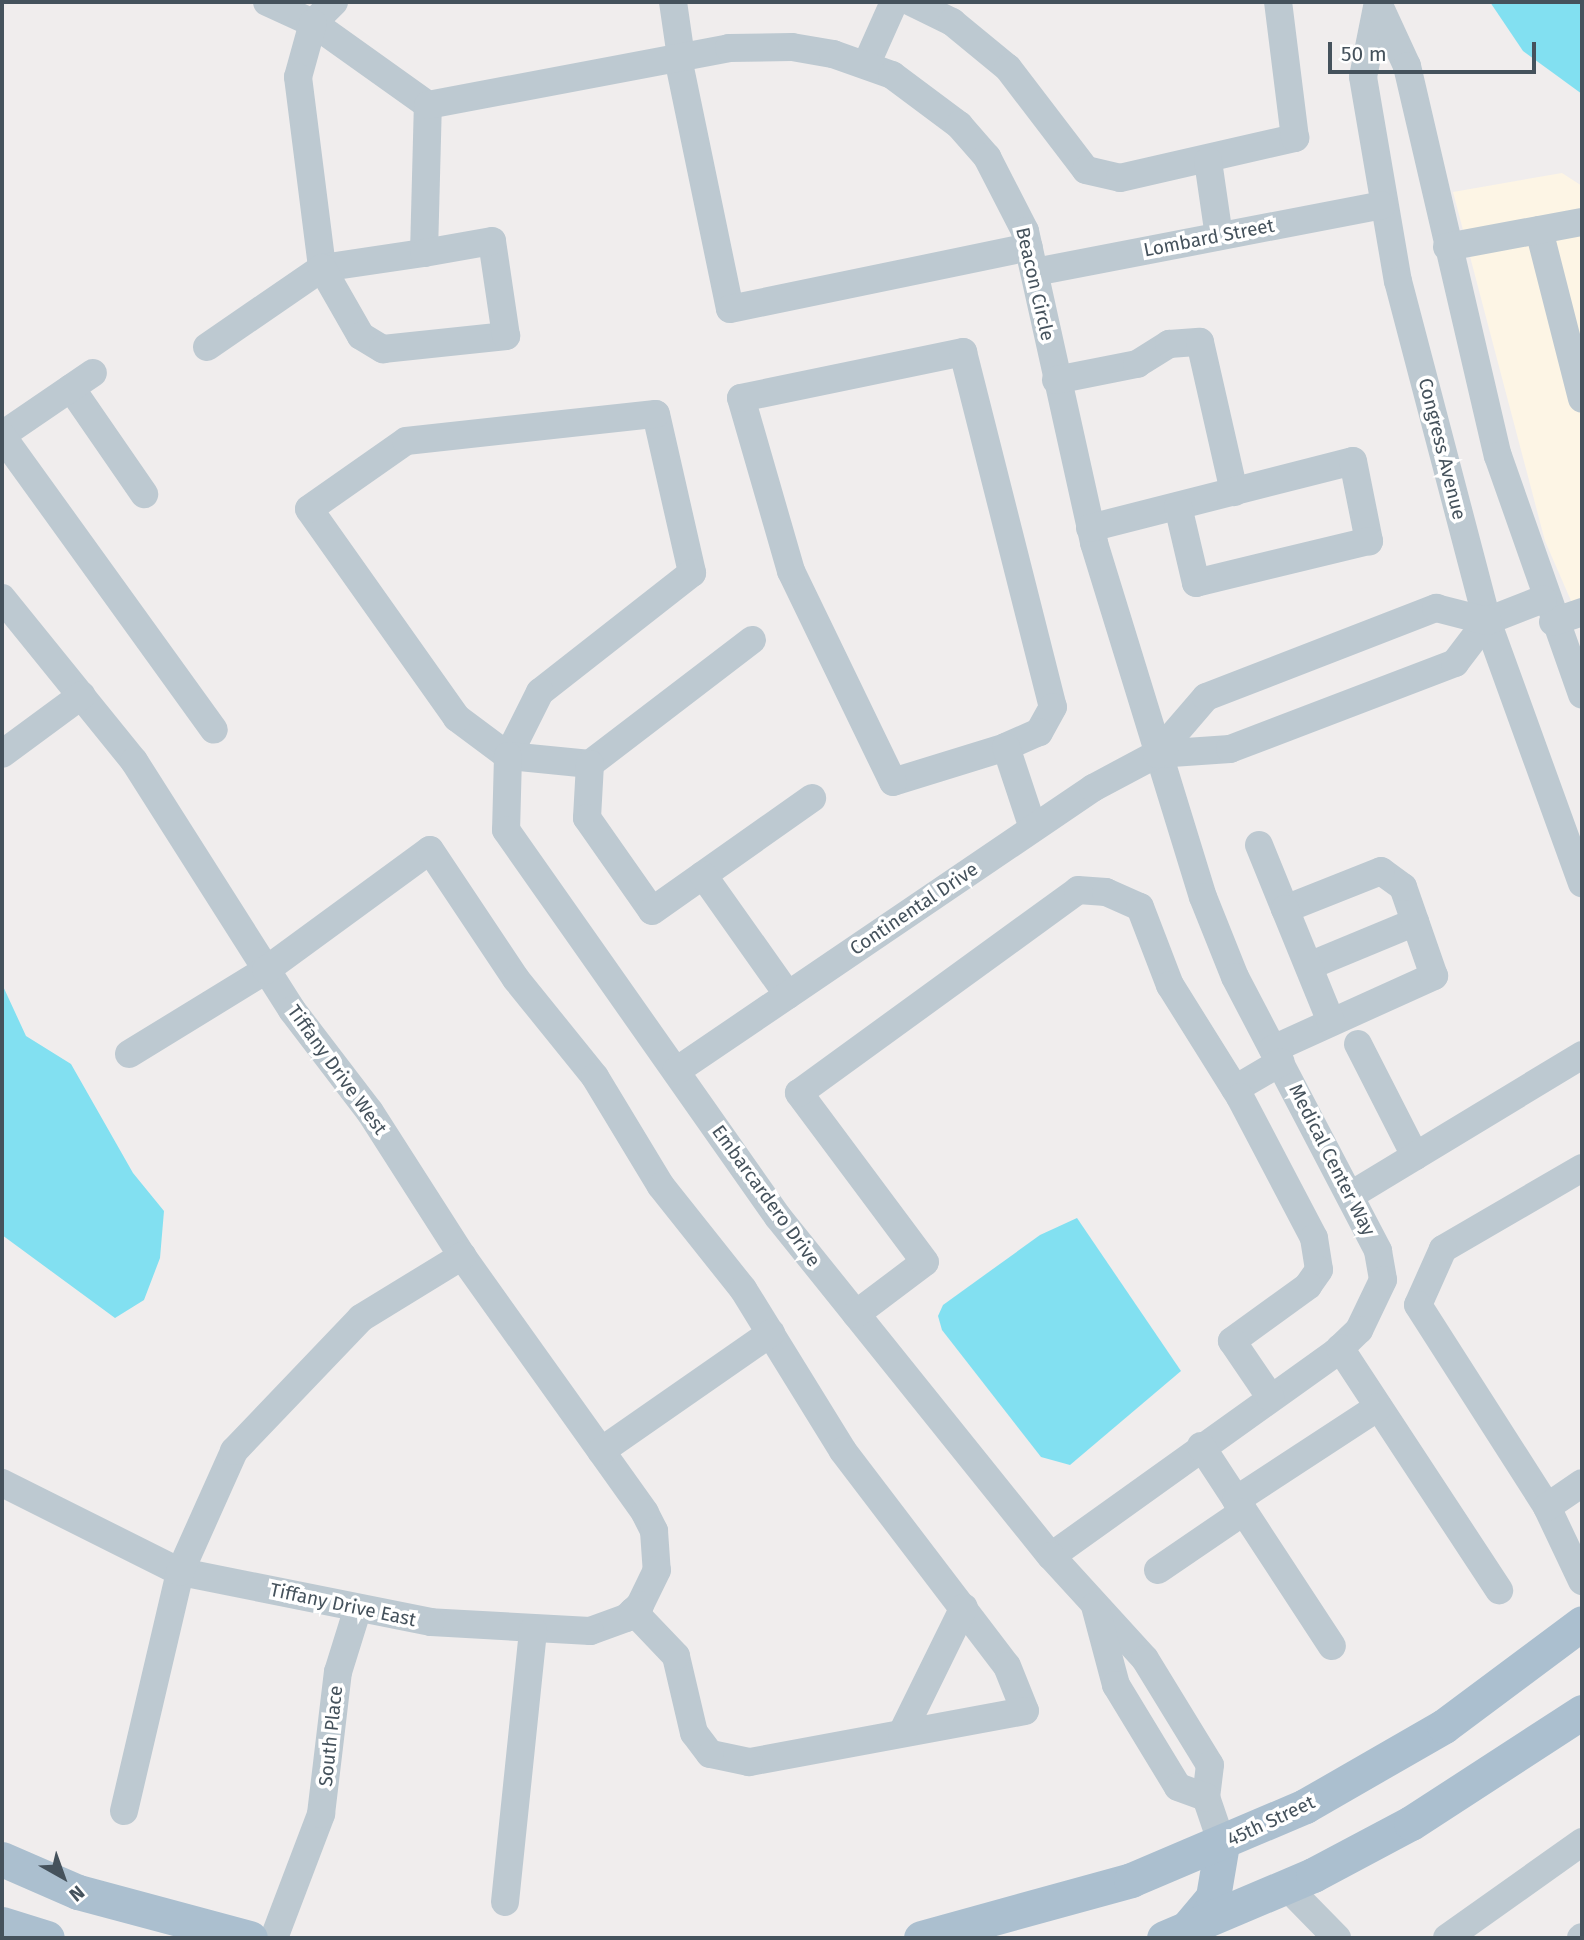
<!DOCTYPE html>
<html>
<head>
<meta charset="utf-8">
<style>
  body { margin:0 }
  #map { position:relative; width:1584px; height:1940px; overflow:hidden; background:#f0eded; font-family:"Fira Sans",sans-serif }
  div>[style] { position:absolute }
  .commercial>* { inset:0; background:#fdf5e5 }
  .water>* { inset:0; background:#82e0f1 }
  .minor>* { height:28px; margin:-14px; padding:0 14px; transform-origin:14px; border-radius:14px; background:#bdc9d1 }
  .major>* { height:35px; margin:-17.5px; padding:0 17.5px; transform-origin:17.5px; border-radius:17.5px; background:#abbfcf }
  span { translate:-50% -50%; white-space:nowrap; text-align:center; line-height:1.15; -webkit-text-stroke:7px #fff; paint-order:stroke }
  .street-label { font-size:19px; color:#45525c }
  .frame { position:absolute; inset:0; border:4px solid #45525c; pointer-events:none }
  .north { position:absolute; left:28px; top:1842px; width:70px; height:70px; -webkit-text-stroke:5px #fff; paint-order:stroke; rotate:140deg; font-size:19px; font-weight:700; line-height:28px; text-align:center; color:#45525c }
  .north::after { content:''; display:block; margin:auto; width:24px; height:32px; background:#45525c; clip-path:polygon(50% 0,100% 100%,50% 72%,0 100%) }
  .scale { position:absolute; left:1328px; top:42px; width:208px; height:32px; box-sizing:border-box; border:4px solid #45525c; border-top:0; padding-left:9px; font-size:21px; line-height:24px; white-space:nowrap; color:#45525c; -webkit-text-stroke:5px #fff; paint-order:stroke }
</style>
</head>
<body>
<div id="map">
  <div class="commercial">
    <div style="clip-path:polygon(1562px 173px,1582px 186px,1582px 626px,1545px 541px,1453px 192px)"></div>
  </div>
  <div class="water">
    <div style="clip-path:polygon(1490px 2px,1582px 2px,1582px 94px,1523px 51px)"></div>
    <div style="clip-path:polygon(2px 984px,26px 1036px,71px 1064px,133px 1173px,164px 1211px,160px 1258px,144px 1300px,115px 1318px,2px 1235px)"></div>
    <div style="clip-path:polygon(1077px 1218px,1181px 1371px,1070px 1465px,1041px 1457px,942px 1330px,938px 1316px,943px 1305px,1040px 1235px)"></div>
  </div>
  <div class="minor">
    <div style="left:267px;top:2px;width:51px;rotate:24.5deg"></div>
    <div style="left:313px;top:23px;width:141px;rotate:35.5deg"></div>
    <div style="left:334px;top:2px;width:30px;rotate:135deg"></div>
    <div style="left:313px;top:23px;width:56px;rotate:105.5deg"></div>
    <div style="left:298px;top:77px;width:193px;rotate:82.8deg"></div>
    <div style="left:322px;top:268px;width:103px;rotate:-8.4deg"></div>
    <div style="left:424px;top:253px;width:148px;rotate:-88.5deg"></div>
    <div style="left:673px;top:2px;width:56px;rotate:81.7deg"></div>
    <div style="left:911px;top:2px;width:46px;rotate:26deg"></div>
    <div style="left:952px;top:22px;width:72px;rotate:39.4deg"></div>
    <div style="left:1008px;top:68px;width:128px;rotate:52.6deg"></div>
    <div style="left:1086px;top:170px;width:35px;rotate:13deg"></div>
    <div style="left:1120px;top:178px;width:180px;rotate:-12.9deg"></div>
    <div style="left:1295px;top:138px;width:137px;rotate:-97.1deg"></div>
    <div style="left:1378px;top:2px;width:76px;rotate:101.3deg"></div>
    <div style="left:1363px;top:77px;width:207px;rotate:80.3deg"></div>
    <div style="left:1398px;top:281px;width:351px;rotate:75.3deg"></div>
    <div style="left:1487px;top:621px;width:279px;rotate:70.1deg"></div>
    <div style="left:1378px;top:3px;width:69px;rotate:65.3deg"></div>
    <div style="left:1407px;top:66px;width:400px;rotate:76.9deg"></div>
    <div style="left:1498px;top:456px;width:253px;rotate:70.6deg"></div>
    <div style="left:678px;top:58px;width:256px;rotate:78.3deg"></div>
    <div style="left:730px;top:309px;width:305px;rotate:-11.7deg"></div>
    <div style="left:866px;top:65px;width:69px;rotate:-66deg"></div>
    <div style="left:428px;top:105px;width:306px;rotate:-10.7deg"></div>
    <div style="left:729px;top:48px;width:63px;rotate:-0.9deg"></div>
    <div style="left:792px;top:47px;width:42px;rotate:9.7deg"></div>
    <div style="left:833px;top:54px;width:63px;rotate:19.6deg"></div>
    <div style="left:892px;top:75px;width:84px;rotate:36.7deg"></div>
    <div style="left:959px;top:125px;width:43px;rotate:48.8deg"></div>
    <div style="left:987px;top:157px;width:83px;rotate:62.8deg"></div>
    <div style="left:1025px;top:231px;width:320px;rotate:77.5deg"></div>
    <div style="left:1094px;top:543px;width:370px;rotate:72.9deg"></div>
    <div style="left:1203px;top:897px;width:86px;rotate:68.2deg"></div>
    <div style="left:1235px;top:977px;width:309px;rotate:62.4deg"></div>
    <div style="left:1378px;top:1251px;width:29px;rotate:80deg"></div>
    <div style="left:1383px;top:1280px;width:55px;rotate:115.6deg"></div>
    <div style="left:1359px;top:1330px;width:33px;rotate:136deg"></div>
    <div style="left:1335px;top:1353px;width:349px;rotate:144.4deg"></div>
    <div style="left:1208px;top:161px;width:76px;rotate:81.7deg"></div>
    <div style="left:1539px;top:230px;width:174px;rotate:75.7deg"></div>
    <div style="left:1447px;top:247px;width:137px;rotate:-10.5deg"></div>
    <div style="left:1035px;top:272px;width:353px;rotate:-10.9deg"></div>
    <div style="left:207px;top:347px;width:140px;rotate:-34.5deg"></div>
    <div style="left:322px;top:268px;width:78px;rotate:60.2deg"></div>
    <div style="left:361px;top:336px;width:26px;rotate:31deg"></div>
    <div style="left:383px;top:349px;width:124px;rotate:-6deg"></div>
    <div style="left:506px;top:336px;width:96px;rotate:-98.4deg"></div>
    <div style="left:492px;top:241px;width:69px;rotate:170deg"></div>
    <div style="left:1056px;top:380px;width:83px;rotate:-11.2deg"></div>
    <div style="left:1137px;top:364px;width:38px;rotate:-32deg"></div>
    <div style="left:1169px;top:344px;width:31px;rotate:-4deg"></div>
    <div style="left:1200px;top:342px;width:154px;rotate:77.2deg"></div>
    <div style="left:71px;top:388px;width:129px;rotate:55.4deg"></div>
    <div style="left:656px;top:414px;width:163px;rotate:77.2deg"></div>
    <div style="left:692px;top:573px;width:193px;rotate:141.9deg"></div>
    <div style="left:540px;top:692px;width:72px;rotate:116.6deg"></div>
    <div style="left:508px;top:756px;width:64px;rotate:-143.3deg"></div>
    <div style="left:457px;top:718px;width:256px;rotate:-125.3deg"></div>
    <div style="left:309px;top:509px;width:118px;rotate:-35deg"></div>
    <div style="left:406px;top:441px;width:251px;rotate:-6.2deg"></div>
    <div style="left:2px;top:435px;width:110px;rotate:-34.3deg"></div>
    <div style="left:2px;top:436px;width:362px;rotate:54.2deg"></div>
    <div style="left:1090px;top:528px;width:271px;rotate:-14.3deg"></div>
    <div style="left:1353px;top:461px;width:82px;rotate:78.7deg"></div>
    <div style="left:1369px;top:541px;width:178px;rotate:166.4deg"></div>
    <div style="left:1196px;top:583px;width:79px;rotate:-103.2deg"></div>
    <div style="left:2px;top:598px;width:210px;rotate:51deg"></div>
    <div style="left:134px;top:761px;width:295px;rotate:57.6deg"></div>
    <div style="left:292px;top:1010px;width:128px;rotate:52.6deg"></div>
    <div style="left:370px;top:1112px;width:171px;rotate:57.4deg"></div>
    <div style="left:462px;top:1256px;width:315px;rotate:54.5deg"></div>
    <div style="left:645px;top:1513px;width:20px;rotate:63deg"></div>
    <div style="left:654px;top:1531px;width:39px;rotate:86deg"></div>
    <div style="left:657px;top:1570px;width:39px;rotate:116deg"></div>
    <div style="left:640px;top:1605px;width:19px;rotate:137deg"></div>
    <div style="left:626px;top:1618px;width:38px;rotate:160deg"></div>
    <div style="left:590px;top:1631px;width:159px;rotate:-176.8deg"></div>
    <div style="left:431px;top:1622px;width:256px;rotate:-168.7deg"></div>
    <div style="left:180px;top:1572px;width:199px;rotate:-153.4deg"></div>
    <div style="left:1553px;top:622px;width:31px;rotate:-19deg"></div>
    <div style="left:752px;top:640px;width:204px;rotate:142.6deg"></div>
    <div style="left:590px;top:764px;width:82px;rotate:-174.4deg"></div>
    <div style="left:508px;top:756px;width:74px;rotate:91.5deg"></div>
    <div style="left:506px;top:830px;width:473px;rotate:54.9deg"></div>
    <div style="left:778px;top:1217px;width:435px;rotate:51.2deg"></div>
    <div style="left:1051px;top:1556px;width:139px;rotate:47.6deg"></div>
    <div style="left:1145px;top:1659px;width:124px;rotate:58.5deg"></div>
    <div style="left:1210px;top:1765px;width:32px;rotate:97deg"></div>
    <div style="left:1206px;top:1797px;width:50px;rotate:71.2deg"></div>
    <div style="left:1006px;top:747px;width:118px;rotate:162.8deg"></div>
    <div style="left:893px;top:782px;width:234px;rotate:-115.8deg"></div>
    <div style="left:791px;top:571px;width:180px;rotate:-106.1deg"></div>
    <div style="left:741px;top:398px;width:227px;rotate:-11.7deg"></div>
    <div style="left:963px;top:352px;width:366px;rotate:75.8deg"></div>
    <div style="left:1053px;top:707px;width:29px;rotate:119deg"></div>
    <div style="left:1039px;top:732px;width:36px;rotate:156deg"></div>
    <div style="left:1006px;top:747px;width:85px;rotate:71.6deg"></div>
    <div style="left:2px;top:754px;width:99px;rotate:-36.4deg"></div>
    <div style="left:1157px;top:754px;width:73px;rotate:-3.9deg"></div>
    <div style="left:1230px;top:749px;width:241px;rotate:-20.9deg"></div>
    <div style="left:1455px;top:663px;width:53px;rotate:-52.7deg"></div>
    <div style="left:1487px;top:621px;width:60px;rotate:-21.4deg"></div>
    <div style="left:590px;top:764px;width:54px;rotate:93.2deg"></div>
    <div style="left:587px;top:818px;width:113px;rotate:55deg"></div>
    <div style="left:652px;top:911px;width:196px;rotate:-35.2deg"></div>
    <div style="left:1259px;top:845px;width:69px;rotate:67.9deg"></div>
    <div style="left:703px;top:875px;width:147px;rotate:54.7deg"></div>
    <div style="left:1309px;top:966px;width:115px;rotate:-22.5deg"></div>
    <div style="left:1358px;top:1044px;width:126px;rotate:63deg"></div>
    <div style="left:1273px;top:1049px;width:177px;rotate:-24.4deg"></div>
    <div style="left:1434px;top:976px;width:94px;rotate:-109.2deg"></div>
    <div style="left:1403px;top:887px;width:27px;rotate:-144deg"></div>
    <div style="left:1381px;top:871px;width:103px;rotate:158.4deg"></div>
    <div style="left:1285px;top:909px;width:122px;rotate:67.8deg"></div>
    <div style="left:129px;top:1054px;width:161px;rotate:-31.5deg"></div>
    <div style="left:266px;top:970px;width:203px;rotate:-36.2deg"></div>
    <div style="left:430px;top:850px;width:155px;rotate:56.3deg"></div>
    <div style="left:516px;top:979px;width:126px;rotate:51.1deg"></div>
    <div style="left:595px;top:1077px;width:127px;rotate:58.8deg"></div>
    <div style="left:661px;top:1186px;width:132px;rotate:51.5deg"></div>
    <div style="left:743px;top:1289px;width:190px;rotate:58.3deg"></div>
    <div style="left:843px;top:1451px;width:270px;rotate:52.7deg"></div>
    <div style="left:1007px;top:1666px;width:48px;rotate:68.2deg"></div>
    <div style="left:1025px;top:1711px;width:281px;rotate:169.5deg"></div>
    <div style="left:749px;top:1762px;width:40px;rotate:-168deg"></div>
    <div style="left:710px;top:1754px;width:26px;rotate:-127deg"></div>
    <div style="left:694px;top:1733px;width:79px;rotate:-103.2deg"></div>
    <div style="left:676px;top:1656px;width:62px;rotate:-133.7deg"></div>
    <div style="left:676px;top:1071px;width:504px;rotate:-34.16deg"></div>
    <div style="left:1093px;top:788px;width:72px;rotate:-28deg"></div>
    <div style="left:1157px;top:754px;width:75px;rotate:-49.3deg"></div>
    <div style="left:1206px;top:697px;width:247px;rotate:-21.2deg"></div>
    <div style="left:1436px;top:608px;width:53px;rotate:14.3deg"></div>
    <div style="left:1235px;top:1089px;width:53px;rotate:-30.4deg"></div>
    <div style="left:1582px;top:1168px;width:161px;rotate:149.8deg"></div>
    <div style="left:1443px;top:1249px;width:61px;rotate:114.1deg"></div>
    <div style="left:1418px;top:1305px;width:240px;rotate:57.4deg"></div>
    <div style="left:1547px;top:1507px;width:82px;rotate:64.7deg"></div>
    <div style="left:1351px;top:1195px;width:270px;rotate:-31.2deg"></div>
    <div style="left:856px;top:1314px;width:86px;rotate:-37deg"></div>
    <div style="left:925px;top:1262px;width:211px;rotate:-126.7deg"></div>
    <div style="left:799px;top:1093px;width:345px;rotate:-36deg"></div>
    <div style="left:1078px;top:890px;width:28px;rotate:4deg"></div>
    <div style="left:1106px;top:892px;width:37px;rotate:24deg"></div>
    <div style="left:1140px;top:907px;width:84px;rotate:69deg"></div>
    <div style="left:1170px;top:985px;width:132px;rotate:58deg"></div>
    <div style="left:1240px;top:1097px;width:159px;rotate:62.3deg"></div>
    <div style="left:1314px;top:1238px;width:32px;rotate:81deg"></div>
    <div style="left:1319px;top:1270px;width:19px;rotate:125deg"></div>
    <div style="left:1308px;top:1286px;width:94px;rotate:144.1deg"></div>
    <div style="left:1232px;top:1341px;width:68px;rotate:55.8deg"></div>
    <div style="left:1340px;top:1348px;width:290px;rotate:56.7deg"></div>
    <div style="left:1201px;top:1446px;width:239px;rotate:56.8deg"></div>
    <div style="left:601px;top:1451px;width:207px;rotate:-34.8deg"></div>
    <div style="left:1236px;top:1500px;width:170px;rotate:-33.2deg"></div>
    <div style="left:1547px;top:1507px;width:42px;rotate:-34.4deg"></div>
    <div style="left:1158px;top:1570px;width:103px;rotate:-34.3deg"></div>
    <div style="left:1095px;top:1606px;width:82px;rotate:75.1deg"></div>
    <div style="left:1116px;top:1685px;width:119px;rotate:58.7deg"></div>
    <div style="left:1178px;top:1787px;width:30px;rotate:20deg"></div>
    <div style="left:902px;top:1733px;width:140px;rotate:-63.8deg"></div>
    <div style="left:124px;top:1811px;width:245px;rotate:-76.8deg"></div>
    <div style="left:180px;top:1572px;width:133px;rotate:-65.9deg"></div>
    <div style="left:234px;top:1451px;width:184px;rotate:-46.3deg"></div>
    <div style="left:361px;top:1318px;width:119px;rotate:-31.5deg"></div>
    <div style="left:1286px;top:1886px;width:73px;rotate:45.6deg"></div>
    <div style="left:505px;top:1902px;width:273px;rotate:-84.1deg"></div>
    <div style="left:274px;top:1938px;width:133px;rotate:-69.2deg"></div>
    <div style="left:321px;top:1814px;width:143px;rotate:-83.2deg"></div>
    <div style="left:338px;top:1672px;width:64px;rotate:-72.7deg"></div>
    <div style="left:1447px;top:1938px;width:166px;rotate:-35.4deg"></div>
    <div style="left:1581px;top:1938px;width:1px;rotate:-45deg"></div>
  </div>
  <div class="major">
    <div style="left:2px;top:1859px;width:83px;rotate:23.5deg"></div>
    <div style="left:78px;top:1892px;width:178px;rotate:15deg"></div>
    <div style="left:2px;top:1924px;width:47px;rotate:17.3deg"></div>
    <div style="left:1188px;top:1927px;width:39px;rotate:-50deg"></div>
    <div style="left:1213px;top:1897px;width:54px;rotate:-80.4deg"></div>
    <div style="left:921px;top:1938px;width:218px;rotate:-15.4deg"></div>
    <div style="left:1131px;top:1880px;width:189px;rotate:-23deg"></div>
    <div style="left:1305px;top:1806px;width:160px;rotate:-29.9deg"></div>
    <div style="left:1444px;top:1726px;width:172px;rotate:-36.7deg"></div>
    <div style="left:1164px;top:1938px;width:162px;rotate:-22.9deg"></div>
    <div style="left:1313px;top:1875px;width:111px;rotate:-28deg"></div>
    <div style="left:1411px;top:1823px;width:204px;rotate:-33deg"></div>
  </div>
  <div class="street-label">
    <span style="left:1209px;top:238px;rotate:-11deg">Lombard Street</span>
    <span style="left:1035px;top:284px;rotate:77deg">Beacon Circle</span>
    <span style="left:1442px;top:449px;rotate:76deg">Congress Avenue</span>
    <span style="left:914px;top:909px;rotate:-34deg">Continental Drive</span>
    <span style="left:337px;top:1070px;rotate:54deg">Tiffany Drive West</span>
    <span style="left:1332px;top:1160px;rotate:63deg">Medical Center Way</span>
    <span style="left:766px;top:1196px;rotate:54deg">Embarcardero Drive</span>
    <span style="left:343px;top:1605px;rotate:12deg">Tiffany Drive East</span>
    <span style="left:331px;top:1736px;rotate:-84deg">South Place</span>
    <span style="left:1271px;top:1821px;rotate:-25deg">45th Street</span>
  </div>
  <div class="frame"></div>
  <div class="north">N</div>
  <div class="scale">50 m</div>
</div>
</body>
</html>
